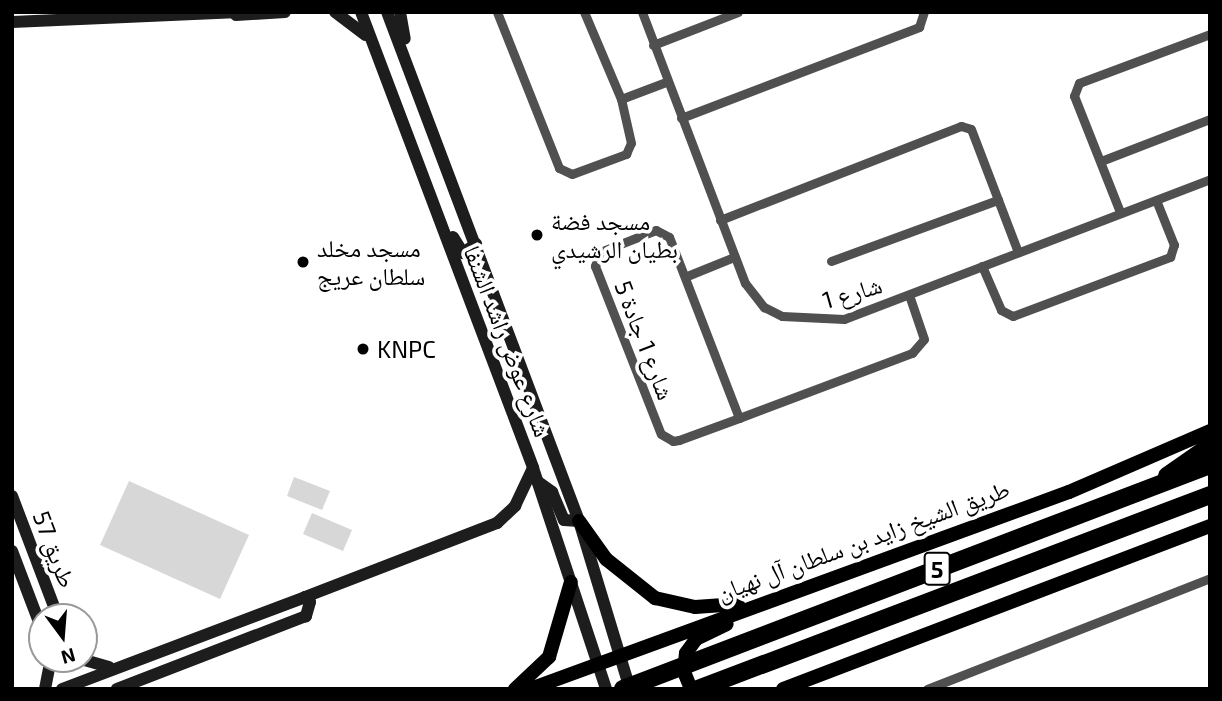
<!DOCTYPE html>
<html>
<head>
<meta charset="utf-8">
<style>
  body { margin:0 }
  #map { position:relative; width:1222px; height:701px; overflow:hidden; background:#fff; font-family:"Exo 2","Noto Naskh Arabic",sans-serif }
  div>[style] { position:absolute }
  .green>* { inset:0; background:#d7d7d7 }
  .street>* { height:9px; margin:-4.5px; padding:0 4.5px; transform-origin:4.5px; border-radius:4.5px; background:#505050 }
  .secondary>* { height:12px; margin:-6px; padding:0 6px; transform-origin:6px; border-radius:6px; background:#1d1d1d }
  .primary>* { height:14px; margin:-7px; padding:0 7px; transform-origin:7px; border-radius:7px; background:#000 }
  .highway>* { height:18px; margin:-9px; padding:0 9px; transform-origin:9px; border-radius:9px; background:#000 }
  .dots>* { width:19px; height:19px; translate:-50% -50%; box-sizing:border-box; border:4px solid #fff; border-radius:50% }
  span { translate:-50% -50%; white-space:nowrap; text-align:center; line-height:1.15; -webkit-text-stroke:7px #fff; paint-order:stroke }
  .shield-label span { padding:2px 5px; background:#fff; border:2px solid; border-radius:5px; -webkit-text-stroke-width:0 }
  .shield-label { font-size:23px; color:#000; font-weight:700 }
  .poi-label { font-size:24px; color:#000 }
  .left { translate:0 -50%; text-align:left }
  .street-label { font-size:24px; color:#000 }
  .frame { position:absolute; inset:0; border:14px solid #000; pointer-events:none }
  .north { position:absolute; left:28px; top:603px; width:70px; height:70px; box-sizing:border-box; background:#fff; border:2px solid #999; border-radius:50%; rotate:164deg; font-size:19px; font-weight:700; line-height:28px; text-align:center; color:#000 }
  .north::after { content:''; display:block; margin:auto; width:24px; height:32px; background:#000; clip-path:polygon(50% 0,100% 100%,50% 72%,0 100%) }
</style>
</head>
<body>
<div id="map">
  <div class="green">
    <div style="clip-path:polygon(294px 477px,330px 491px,322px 510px,287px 496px)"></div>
    <div style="clip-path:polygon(129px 481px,249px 535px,220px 599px,100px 545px)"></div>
    <div style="clip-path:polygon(312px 513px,352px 530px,343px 551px,303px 534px)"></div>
  </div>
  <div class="street">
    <div style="left:497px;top:12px;width:168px;rotate:68.3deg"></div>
    <div style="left:559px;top:168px;width:14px;rotate:25deg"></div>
    <div style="left:572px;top:174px;width:58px;rotate:-20.3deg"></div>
    <div style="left:626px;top:154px;width:12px;rotate:-66deg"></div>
    <div style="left:631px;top:143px;width:45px;rotate:-102.8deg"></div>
    <div style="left:621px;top:99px;width:95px;rotate:-113deg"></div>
    <div style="left:642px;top:12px;width:290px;rotate:69.2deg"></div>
    <div style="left:745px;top:283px;width:31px;rotate:52deg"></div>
    <div style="left:764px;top:307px;width:20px;rotate:27deg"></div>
    <div style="left:782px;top:316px;width:62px;rotate:2.8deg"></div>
    <div style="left:844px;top:319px;width:392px;rotate:-20.9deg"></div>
    <div style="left:653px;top:45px;width:91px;rotate:-21.2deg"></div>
    <div style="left:621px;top:99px;width:48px;rotate:-20.7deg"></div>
    <div style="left:681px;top:118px;width:255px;rotate:-20.9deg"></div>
    <div style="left:919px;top:27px;width:16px;rotate:-72deg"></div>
    <div style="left:1101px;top:161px;width:117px;rotate:-21.1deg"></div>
    <div style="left:1120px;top:212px;width:125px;rotate:-111.6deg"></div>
    <div style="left:1074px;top:96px;width:14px;rotate:-69deg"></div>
    <div style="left:1079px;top:83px;width:140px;rotate:-20.5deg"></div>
    <div style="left:720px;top:220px;width:259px;rotate:-21.3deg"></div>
    <div style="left:961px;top:126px;width:10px;rotate:17deg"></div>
    <div style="left:971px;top:129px;width:132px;rotate:69.1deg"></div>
    <div style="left:831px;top:261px;width:178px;rotate:-20.1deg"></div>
    <div style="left:982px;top:266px;width:48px;rotate:66.6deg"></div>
    <div style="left:1001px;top:310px;width:13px;rotate:27deg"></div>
    <div style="left:1013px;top:316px;width:168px;rotate:-20.6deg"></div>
    <div style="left:1170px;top:257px;width:13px;rotate:-72deg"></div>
    <div style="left:1174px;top:245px;width:48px;rotate:-111.8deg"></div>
    <div style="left:687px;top:276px;width:51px;rotate:-22deg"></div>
    <div style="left:739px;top:418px;width:194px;rotate:-111.1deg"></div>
    <div style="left:669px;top:237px;width:15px;rotate:-152deg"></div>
    <div style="left:656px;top:230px;width:60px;rotate:158.6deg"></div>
    <div style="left:600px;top:252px;width:15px;rotate:110deg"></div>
    <div style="left:595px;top:266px;width:180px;rotate:68.6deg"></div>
    <div style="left:661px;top:434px;width:14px;rotate:30deg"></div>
    <div style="left:673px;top:441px;width:6px;rotate:-9deg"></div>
    <div style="left:679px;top:440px;width:64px;rotate:-20.1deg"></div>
    <div style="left:739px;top:418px;width:185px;rotate:-20.6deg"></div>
    <div style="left:912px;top:353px;width:18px;rotate:-49deg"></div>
    <div style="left:924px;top:339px;width:46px;rotate:-108.8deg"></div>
    <div style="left:927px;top:689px;width:304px;rotate:-21.4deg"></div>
  </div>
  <div class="secondary">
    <div style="left:335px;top:12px;width:38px;rotate:37deg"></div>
    <div style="left:361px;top:12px;width:487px;rotate:69.3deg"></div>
    <div style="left:533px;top:468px;width:233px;rotate:71.7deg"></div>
    <div style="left:387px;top:12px;width:544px;rotate:69.33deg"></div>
    <div style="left:579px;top:521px;width:176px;rotate:73.1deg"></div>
    <div style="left:400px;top:12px;width:27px;rotate:80deg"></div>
    <div style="left:236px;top:15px;width:49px;rotate:-3.5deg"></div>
    <div style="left:12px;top:22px;width:233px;rotate:-2.5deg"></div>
    <div style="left:453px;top:237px;width:19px;rotate:58deg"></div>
    <div style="left:463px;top:253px;width:16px;rotate:-35deg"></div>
    <div style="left:537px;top:481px;width:19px;rotate:36deg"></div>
    <div style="left:552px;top:492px;width:30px;rotate:67deg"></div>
    <div style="left:564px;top:520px;width:15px;rotate:4deg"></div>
    <div style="left:12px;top:496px;width:129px;rotate:69.2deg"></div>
    <div style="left:12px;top:551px;width:85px;rotate:69.2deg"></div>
    <div style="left:305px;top:597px;width:206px;rotate:-21.1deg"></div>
    <div style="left:497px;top:523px;width:25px;rotate:-43deg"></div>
    <div style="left:515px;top:506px;width:42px;rotate:-64.7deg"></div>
    <div style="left:81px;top:659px;width:29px;rotate:16deg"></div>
    <div style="left:45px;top:689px;width:31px;rotate:-79deg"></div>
    <div style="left:62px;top:689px;width:260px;rotate:-20.7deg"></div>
    <div style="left:305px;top:597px;width:7px;rotate:45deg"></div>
    <div style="left:310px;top:602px;width:15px;rotate:106deg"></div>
    <div style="left:306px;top:616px;width:203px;rotate:158.9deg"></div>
  </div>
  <div class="primary">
    <div style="left:579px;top:521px;width:47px;rotate:54.6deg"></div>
    <div style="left:606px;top:559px;width:63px;rotate:38.5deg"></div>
    <div style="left:655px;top:598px;width:41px;rotate:12.7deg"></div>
    <div style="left:695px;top:607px;width:43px;rotate:-4deg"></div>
    <div style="left:515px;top:689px;width:47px;rotate:-43.3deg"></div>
    <div style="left:549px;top:657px;width:78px;rotate:-73.7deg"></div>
    <div style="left:530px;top:689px;width:574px;rotate:-20.08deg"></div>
    <div style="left:1069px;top:492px;width:154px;rotate:-23.4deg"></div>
    <div style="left:691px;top:689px;width:18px;rotate:-112deg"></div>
    <div style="left:684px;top:672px;width:19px;rotate:-84deg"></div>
    <div style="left:686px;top:653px;width:17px;rotate:-54deg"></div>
    <div style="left:696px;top:639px;width:34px;rotate:-26deg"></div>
    <div style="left:783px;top:689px;width:457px;rotate:-20.9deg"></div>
  </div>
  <div class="highway">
    <div style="left:1167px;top:476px;width:52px;rotate:-34.9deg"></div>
    <div style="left:623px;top:689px;width:628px;rotate:-20.89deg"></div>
    <div style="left:698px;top:689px;width:548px;rotate:-20.75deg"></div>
  </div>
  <div class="dots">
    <div style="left:537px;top:235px;background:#000"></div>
    <div style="left:303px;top:262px;background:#000"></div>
    <div style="left:363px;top:349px;background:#000"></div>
  </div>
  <div class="shield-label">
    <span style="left:937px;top:569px">5</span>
  </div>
  <div class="poi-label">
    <span class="left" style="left:551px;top:235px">مسجد فضة<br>بطيان الرشيدي</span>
    <span class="left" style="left:317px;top:262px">مسجد مخلد<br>سلطان عريج</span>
    <span class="left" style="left:377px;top:349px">KNPC</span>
  </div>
  <div class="street-label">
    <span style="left:852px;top:292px;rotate:-16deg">شارع 1</span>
    <span style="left:645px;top:340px;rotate:69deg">شارع 1 جادة 5</span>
    <span style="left:508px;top:341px;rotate:69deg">شارع عوض راشد الشنفا</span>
    <span style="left:863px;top:540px;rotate:-20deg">طريق الشيخ زايد بن سلطان آل نهيان</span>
    <span style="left:55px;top:549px;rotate:69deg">طريق 57</span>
  </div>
  <div class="frame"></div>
  <div class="north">N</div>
</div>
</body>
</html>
